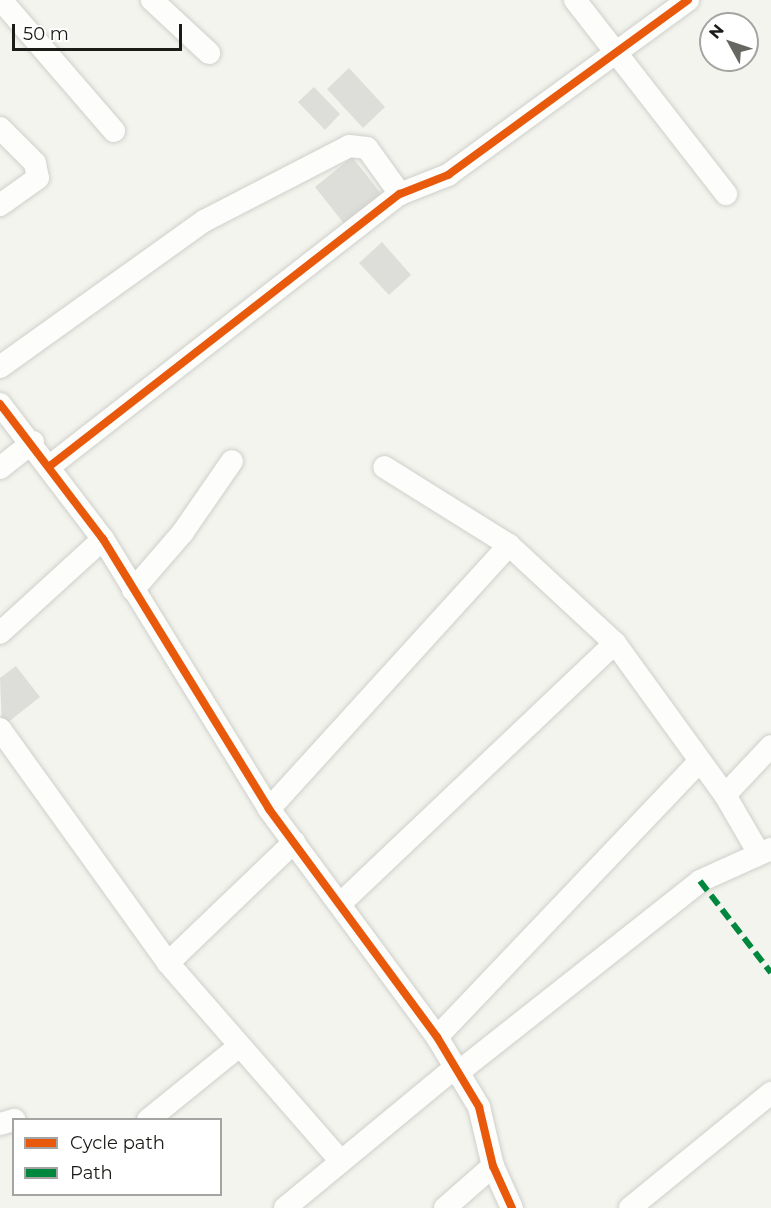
<!DOCTYPE html>
<html>
<head>
<meta charset="utf-8">
<style>
  body { margin:0 }
  #map { position:relative; width:771px; height:1208px; overflow:hidden; background:#f4f4ee; font-family:Montserrat,sans-serif }
  div>[style] { position:absolute }
  .building>* { inset:0; background:#ddddd9 }
  .roads { filter:drop-shadow(0 0 2px #cfcfcb) drop-shadow(0 0 2px #cfcfcb) }
  .minor>* { height:22px; margin:-11px; padding:0 11px; transform-origin:11px; border-radius:11px; background:#fdfdfc }
  .quiet>* { height:6px; margin-top:-3px; transform-origin:0; background:repeating-linear-gradient(90deg,#00873e 0 12px,transparent 0 18px) }
  .cycleway>* { height:8px; margin:-4px; padding:0 4px; transform-origin:4px; border-radius:4px; background:#e8590c }
  span { translate:-50% -50%; white-space:nowrap; text-align:center; line-height:1.15; -webkit-text-stroke:4.5px #fff; paint-order:stroke }
  .legend { position:absolute; left:12px; top:1118px; width:210px; height:78px; box-sizing:border-box; background:#fff; border:2px solid #a4a4a2; margin:0; padding:8px 10px; list-style:none; font-size:18px; color:#1b1b17 }
  .legend li { display:flex; align-items:center; gap:12px; height:30px }
  .legend b { width:30px; border:2px solid #a4a4a2 }
  .north { position:absolute; left:699px; top:12px; width:60px; height:60px; box-sizing:border-box; background:#fff; border:2px solid #a4a4a2; border-radius:50%; rotate:310deg; font-size:16px; font-weight:700; line-height:24px; text-align:center; color:#1b1b17 }
  .north::after { content:''; display:block; margin:auto; width:21px; height:27px; background:#676762; clip-path:polygon(50% 0,100% 100%,50% 72%,0 100%) }
  .scale { position:absolute; left:12px; top:24px; width:170px; height:27px; box-sizing:border-box; border:3px solid #1b1b17; border-top:0; padding-left:8px; font-size:18px; line-height:21px; white-space:nowrap; color:#1b1b17; -webkit-text-stroke:4px #fff; paint-order:stroke }
</style>
</head>
<body>
<div id="map">
  <div class="building">
    <div style="clip-path:polygon(349px 68px,385px 107px,363px 128px,327px 89px)"></div>
    <div style="clip-path:polygon(314px 87px,340px 114px,325px 130px,298px 102px)"></div>
    <div style="clip-path:polygon(352px 157px,382px 195px,345px 225px,315px 187px)"></div>
    <div style="clip-path:polygon(382px 242px,411px 275px,389px 295px,359px 263px)"></div>
    <div style="clip-path:polygon(16px 666px,40px 697px,2px 727px,0 678px)"></div>
  </div>
  <div class="roads">
    <div class="minor">
      <div style="left:1px;top:0;width:173px;rotate:49.2deg"></div>
      <div style="left:152px;top:0;width:78px;rotate:42.9deg"></div>
      <div style="left:575px;top:0;width:246px;rotate:52.1deg"></div>
      <div style="left:0;top:128px;width:49px;rotate:45deg"></div>
      <div style="left:35px;top:163px;width:15px;rotate:79deg"></div>
      <div style="left:38px;top:178px;width:47px;rotate:144.6deg"></div>
      <div style="left:0;top:367px;width:251px;rotate:-35.6deg"></div>
      <div style="left:204px;top:221px;width:163px;rotate:-27.3deg"></div>
      <div style="left:349px;top:146px;width:18px;rotate:6deg"></div>
      <div style="left:367px;top:148px;width:57px;rotate:54.3deg"></div>
      <div style="left:0;top:404px;width:170px;rotate:52.7deg"></div>
      <div style="left:103px;top:539px;width:317px;rotate:58.4deg"></div>
      <div style="left:269px;top:809px;width:283px;rotate:53.6deg"></div>
      <div style="left:437px;top:1037px;width:82px;rotate:59deg"></div>
      <div style="left:479px;top:1107px;width:61px;rotate:76.7deg"></div>
      <div style="left:493px;top:1166px;width:46px;rotate:65.7deg"></div>
      <div style="left:50px;top:466px;width:443px;rotate:-37.9deg"></div>
      <div style="left:400px;top:194px;width:52px;rotate:-21.6deg"></div>
      <div style="left:448px;top:175px;width:297px;rotate:-36.1deg"></div>
      <div style="left:0;top:468px;width:42px;rotate:-38.2deg"></div>
      <div style="left:509px;top:545px;width:144px;rotate:42.8deg"></div>
      <div style="left:615px;top:643px;width:188px;rotate:54.1deg"></div>
      <div style="left:725px;top:795px;width:66px;rotate:59.9deg"></div>
      <div style="left:133px;top:590px;width:77px;rotate:-49.2deg"></div>
      <div style="left:183px;top:532px;width:86px;rotate:-55.4deg"></div>
      <div style="left:0;top:633px;width:139px;rotate:-42.4deg"></div>
      <div style="left:0;top:729px;width:288px;rotate:54.3deg"></div>
      <div style="left:168px;top:963px;width:175px;rotate:-43.8deg"></div>
      <div style="left:725px;top:795px;width:67px;rotate:-46.8deg"></div>
      <div style="left:269px;top:809px;width:357px;rotate:-47.7deg"></div>
      <div style="left:509px;top:545px;width:147px;rotate:-148deg"></div>
      <div style="left:340px;top:904px;width:379px;rotate:-43.5deg"></div>
      <div style="left:168px;top:963px;width:262px;rotate:48.9deg"></div>
      <div style="left:437px;top:1037px;width:380px;rotate:-46.4deg"></div>
      <div style="left:456px;top:1074px;width:311px;rotate:-38.3deg"></div>
      <div style="left:700px;top:881px;width:78px;rotate:-24.3deg"></div>
      <div style="left:148px;top:1120px;width:114px;rotate:-39deg"></div>
      <div style="left:0;top:1124px;width:15px;rotate:-16deg"></div>
      <div style="left:285px;top:1208px;width:219px;rotate:-39.6deg"></div>
      <div style="left:445px;top:1208px;width:64px;rotate:-41.2deg"></div>
      <div style="left:630px;top:1208px;width:182px;rotate:-39.2deg"></div>
    </div>
  </div>
  <div class="quiet">
    <div style="left:700px;top:881px;width:116px;rotate:52.3deg"></div>
  </div>
  <div class="cycleway">
    <div style="left:0;top:404px;width:170px;rotate:52.7deg"></div>
    <div style="left:103px;top:539px;width:317px;rotate:58.4deg"></div>
    <div style="left:269px;top:809px;width:283px;rotate:53.6deg"></div>
    <div style="left:437px;top:1037px;width:82px;rotate:59deg"></div>
    <div style="left:479px;top:1107px;width:61px;rotate:76.7deg"></div>
    <div style="left:493px;top:1166px;width:46px;rotate:65.7deg"></div>
    <div style="left:50px;top:466px;width:443px;rotate:-37.9deg"></div>
    <div style="left:400px;top:194px;width:52px;rotate:-21.6deg"></div>
    <div style="left:448px;top:175px;width:297px;rotate:-36.1deg"></div>
  </div>
  <ul class="legend">
  <li><b style="height:8px;background:#e8590c"></b>Cycle path</li>
  <li><b style="height:8px;background:#00873e"></b>Path</li>
  </ul>
  <div class="north">N</div>
  <div class="scale">50 m</div>
</div>
</body>
</html>
